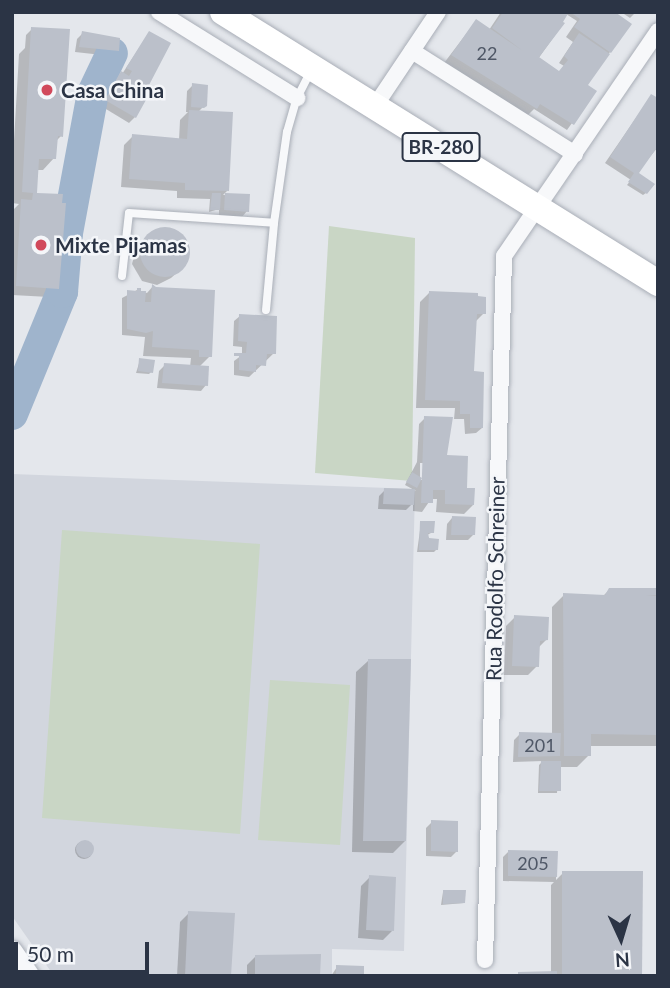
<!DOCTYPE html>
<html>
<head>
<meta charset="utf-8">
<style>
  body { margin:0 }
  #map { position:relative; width:670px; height:988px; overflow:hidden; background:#e4e7ec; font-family:Lato,sans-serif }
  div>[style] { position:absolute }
  .built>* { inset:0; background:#d2d6de }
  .green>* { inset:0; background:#c9d6c5 }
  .shadow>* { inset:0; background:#0003 }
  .round { border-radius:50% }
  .river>* { height:32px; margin:-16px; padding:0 16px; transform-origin:16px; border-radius:16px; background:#9fb4cc }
  .building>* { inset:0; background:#bbc0ca }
  .roads { filter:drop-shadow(0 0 2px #a9aeb7) drop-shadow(0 0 2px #a9aeb7) }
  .service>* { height:8px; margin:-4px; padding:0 4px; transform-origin:4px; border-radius:4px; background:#f7f8fa }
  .minor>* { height:16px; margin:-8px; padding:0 8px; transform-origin:8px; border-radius:8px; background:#f7f8fa }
  .tertiary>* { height:19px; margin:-9.5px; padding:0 9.5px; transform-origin:9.5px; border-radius:9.5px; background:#f7f8fa }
  .trunk>* { height:26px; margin:-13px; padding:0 13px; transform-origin:13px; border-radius:13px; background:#fff }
  .dots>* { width:19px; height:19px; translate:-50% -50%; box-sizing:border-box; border:4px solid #f4f6f9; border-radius:50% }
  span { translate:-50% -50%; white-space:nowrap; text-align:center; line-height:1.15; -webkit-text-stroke:5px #f4f6f9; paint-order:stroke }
  .number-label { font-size:18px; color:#4f5766 }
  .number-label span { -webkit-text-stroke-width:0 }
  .shield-label span { padding:2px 5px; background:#f4f6f9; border:2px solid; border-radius:5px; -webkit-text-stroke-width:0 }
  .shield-label { font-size:19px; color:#2b3445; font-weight:700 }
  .poi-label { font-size:21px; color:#2b3445; font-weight:700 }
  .left { translate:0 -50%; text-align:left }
  .street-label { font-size:21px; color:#2b3445 }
  .frame { position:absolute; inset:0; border:14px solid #2b3445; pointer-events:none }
  .north { position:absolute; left:586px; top:904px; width:70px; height:70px; -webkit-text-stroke:5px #f4f6f9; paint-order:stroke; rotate:176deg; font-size:19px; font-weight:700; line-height:28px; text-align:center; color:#2b3445 }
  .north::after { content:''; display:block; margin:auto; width:24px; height:32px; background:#2b3445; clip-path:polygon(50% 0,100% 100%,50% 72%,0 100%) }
  .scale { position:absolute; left:14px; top:942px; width:135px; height:32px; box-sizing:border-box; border:4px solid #2b3445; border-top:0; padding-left:9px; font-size:21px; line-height:24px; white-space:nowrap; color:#2b3445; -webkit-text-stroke:5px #f4f6f9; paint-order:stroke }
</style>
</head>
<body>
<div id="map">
  <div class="built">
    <div style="clip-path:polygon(12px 474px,415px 489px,404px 951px,332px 949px,332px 976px,54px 976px,12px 916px)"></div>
  </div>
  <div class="green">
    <div style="clip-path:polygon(329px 226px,415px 238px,412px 481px,315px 473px)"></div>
    <div style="clip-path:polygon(62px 530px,260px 544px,240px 834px,42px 818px)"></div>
    <div style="clip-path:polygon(270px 680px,350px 685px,340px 845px,258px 840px)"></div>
  </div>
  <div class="shadow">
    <div style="clip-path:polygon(evenodd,501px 12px,612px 12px,610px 52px,586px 85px,595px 91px,567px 130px,534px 109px,526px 117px,441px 67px,476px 21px,489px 30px,501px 12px,566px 14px,577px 21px,566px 37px,573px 42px,559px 63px,564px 66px,559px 73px,538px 59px,563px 24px,560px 22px,566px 14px)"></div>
    <div style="clip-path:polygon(621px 12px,636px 12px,630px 18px)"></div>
    <div style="clip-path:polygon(32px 29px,61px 136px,56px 141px,54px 158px,43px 170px,36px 170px,33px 195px,58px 288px,49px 297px,12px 295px,13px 210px,19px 204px,12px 203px,12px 175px,19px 54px,25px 48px,26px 35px)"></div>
    <div style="clip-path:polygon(83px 33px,117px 50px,111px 56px,75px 52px,77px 39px)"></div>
    <div style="clip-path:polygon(149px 33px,145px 88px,135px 117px,129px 123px,101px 106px)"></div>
    <div style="clip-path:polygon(193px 85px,205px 105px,198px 112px,227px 191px,223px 195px,248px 196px,247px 211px,242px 217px,219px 216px,219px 209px,209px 212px,210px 199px,177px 198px,177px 191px,121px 187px,124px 145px,133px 136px,179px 140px,180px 120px,188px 112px,186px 112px,187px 91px)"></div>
    <div style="clip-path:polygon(651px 96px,658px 100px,658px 147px,635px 175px,646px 193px,643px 195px,627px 185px,631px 180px,605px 163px)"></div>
    <div style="clip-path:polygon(163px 229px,181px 236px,188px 250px,181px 269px,171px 278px,157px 285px,142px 281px,132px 264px,136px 249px)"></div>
    <div style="clip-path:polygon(154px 285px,153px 291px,210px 356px,199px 367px,206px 385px,201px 391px,157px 388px,159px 371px,165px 365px,190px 367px,191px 358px,143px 356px,145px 337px,122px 335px,122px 298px,137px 290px,147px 293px)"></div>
    <div style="clip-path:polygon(429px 293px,484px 313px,475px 322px,472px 373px,482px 428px,476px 433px,465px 434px,464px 419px,454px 419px,455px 408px,416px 408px,420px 302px)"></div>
    <div style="clip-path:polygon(240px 316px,274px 353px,249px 377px,234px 375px,234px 361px,242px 355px,242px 347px,233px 346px,234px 321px)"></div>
    <div style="clip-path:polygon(140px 360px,151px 372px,149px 374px,136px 373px)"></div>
    <div style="clip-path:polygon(evenodd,425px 418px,473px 505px,464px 514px,436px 512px,437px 499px,431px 499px,422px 512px,413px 511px,413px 503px,406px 510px,378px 509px,379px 496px,385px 490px,416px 491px,405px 485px,417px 462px,419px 424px,425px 418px,420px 463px,424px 463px,423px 480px,420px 480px,420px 463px)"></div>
    <div style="clip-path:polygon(452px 518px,474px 534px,468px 540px,446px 540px,447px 524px)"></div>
    <div style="clip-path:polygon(421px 523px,433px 532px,427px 535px,436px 550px,434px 552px,417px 552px)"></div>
    <div style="clip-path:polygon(610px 589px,658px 590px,658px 746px,589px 746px,589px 755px,577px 767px,559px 767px,557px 793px,538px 793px,539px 765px,543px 761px,513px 762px,514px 740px,520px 734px,552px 735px,552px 607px,564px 595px,603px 596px)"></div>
    <div style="clip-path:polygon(515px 617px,547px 639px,538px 648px,537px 666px,528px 675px,504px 675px,506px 626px)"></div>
    <div style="clip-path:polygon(368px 661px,405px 841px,393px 853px,352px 852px,356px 672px)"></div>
    <div style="clip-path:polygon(432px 822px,457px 851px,451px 857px,426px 856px,426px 828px)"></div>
    <div class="round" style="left:75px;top:841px;width:18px;height:18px"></div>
    <div style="clip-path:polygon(509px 851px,556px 852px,556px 880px,563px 873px,641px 976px,517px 976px,551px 973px,551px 885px,554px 882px,503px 881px,503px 857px)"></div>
    <div style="clip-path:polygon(370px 877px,392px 931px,383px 940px,358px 938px,361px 886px)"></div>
    <div style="clip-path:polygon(443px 892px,464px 903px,441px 905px)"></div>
    <div style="clip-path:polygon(189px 913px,230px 976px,177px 976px,180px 922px)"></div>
    <div style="clip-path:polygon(256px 956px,318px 976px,247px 976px,247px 965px)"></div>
    <div style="clip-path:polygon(337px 967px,362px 976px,331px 976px)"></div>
  </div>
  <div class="river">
    <div style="left:12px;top:414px;width:132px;rotate:-67.7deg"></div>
    <div style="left:62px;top:292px;width:59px;rotate:-85.2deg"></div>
    <div style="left:67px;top:233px;width:142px;rotate:-79.5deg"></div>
    <div style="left:93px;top:93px;width:44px;rotate:-64.6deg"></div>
  </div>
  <div class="building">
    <div style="clip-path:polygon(503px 12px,569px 12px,563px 22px,565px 23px,539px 57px,559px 71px,568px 60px,564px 56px,579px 33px,610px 54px,588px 85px,597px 91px,574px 125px,540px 104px,537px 109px,451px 55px,476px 19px,523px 51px,492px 28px)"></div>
    <div style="clip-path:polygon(570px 12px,615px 12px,632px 24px,611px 53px,574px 27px,580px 19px)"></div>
    <div style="clip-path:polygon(31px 27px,70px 29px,63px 137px,58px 136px,56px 159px,39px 159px,37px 193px,63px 194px,62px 203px,66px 203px,59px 289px,16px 286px,21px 199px,32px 200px,33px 193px,22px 192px)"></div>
    <div style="clip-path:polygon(82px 31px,120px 38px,119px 51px,79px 47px)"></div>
    <div style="clip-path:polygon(149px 31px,171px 43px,148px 87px,152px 89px,136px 118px,105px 100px,121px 71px,129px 76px,132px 71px,126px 68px)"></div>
    <div style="clip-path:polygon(192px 83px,208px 85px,207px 106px,204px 108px,191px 107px)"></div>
    <div style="clip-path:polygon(651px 94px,658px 98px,658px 146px,639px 173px,655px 184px,647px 194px,628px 182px,634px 173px,610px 157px)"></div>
    <div style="clip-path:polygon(189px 110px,233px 112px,229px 191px,185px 190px,185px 183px,129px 179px,132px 134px,187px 139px)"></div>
    <div style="clip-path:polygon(212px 193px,221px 193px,220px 210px,210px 210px)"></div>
    <div style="clip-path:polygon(225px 193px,250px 194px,249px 212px,224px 210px)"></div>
    <div class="round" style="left:140px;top:227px;width:50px;height:50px"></div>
    <div style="clip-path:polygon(152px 284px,156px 287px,215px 290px,212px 357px,199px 357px,199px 350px,152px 347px,153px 331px,146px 333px,127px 329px,127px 290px,137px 291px,137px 288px,141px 288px,141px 291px,146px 291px,145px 302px,151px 302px)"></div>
    <div style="clip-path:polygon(429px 291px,478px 293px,478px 296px,486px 297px,486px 314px,477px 314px,474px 371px,484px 372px,483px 428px,470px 428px,470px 414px,460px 414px,460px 401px,425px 400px)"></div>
    <div style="clip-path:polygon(239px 314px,277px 316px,276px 354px,267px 354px,266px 366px,256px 365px,256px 372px,239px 370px,239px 356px,234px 356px,234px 353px,246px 353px,247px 342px,238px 341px)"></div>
    <div style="clip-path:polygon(139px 358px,155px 360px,153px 373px,138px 371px)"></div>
    <div style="clip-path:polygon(164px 363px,209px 366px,208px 386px,162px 383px)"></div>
    <div style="clip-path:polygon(424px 416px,453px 417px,447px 455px,468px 456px,467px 488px,475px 488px,474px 505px,445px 504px,445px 490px,433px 490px,433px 503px,421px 503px)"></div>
    <div style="clip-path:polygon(412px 472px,422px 478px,417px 488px,406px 482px)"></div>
    <div style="clip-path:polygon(384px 488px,415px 489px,414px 505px,383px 504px)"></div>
    <div style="clip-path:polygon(452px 516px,476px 517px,475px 535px,451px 535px)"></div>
    <div style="clip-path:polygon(420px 521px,435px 521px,434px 533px,428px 533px,429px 538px,439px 539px,438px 550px,419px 550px)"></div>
    <div style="clip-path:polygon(609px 588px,658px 588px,658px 595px,646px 596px,658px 596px,658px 735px,591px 734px,591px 756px,564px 756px,563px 593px,605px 595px)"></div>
    <div style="clip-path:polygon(514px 615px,549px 617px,548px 640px,540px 641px,539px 667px,512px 666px)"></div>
    <div style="clip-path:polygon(368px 659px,411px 659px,406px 841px,363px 841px)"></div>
    <div style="clip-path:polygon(519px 732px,561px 733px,560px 756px,518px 757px)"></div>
    <div style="clip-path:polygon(541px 761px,561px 761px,561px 791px,539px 791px)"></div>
    <div style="clip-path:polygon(431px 820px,458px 821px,458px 852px,431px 851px)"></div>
    <div class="round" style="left:76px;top:840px;width:18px;height:18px"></div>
    <div style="clip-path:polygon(508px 850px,558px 851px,557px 877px,508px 876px)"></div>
    <div style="clip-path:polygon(562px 871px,643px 871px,642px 976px,562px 976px)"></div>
    <div style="clip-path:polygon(369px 875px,396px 877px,394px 931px,366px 930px)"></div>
    <div style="clip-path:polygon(443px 890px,466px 890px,465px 903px,443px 904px)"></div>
    <div style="clip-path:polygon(188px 911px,235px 913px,231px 976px,185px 976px)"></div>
    <div style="clip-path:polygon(321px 954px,320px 976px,255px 976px,255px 955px)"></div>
    <div style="clip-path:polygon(336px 965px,364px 966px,364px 976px,336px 976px)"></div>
    <div style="clip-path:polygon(557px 971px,557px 976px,518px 976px,518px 972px)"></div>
  </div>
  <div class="roads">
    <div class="service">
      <div style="left:122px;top:276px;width:63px;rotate:-83.7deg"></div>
      <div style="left:129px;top:213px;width:145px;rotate:3.9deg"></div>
      <div style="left:274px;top:223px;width:92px;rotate:-81.9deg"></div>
      <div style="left:287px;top:132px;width:35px;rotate:-74deg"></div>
      <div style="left:297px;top:98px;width:28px;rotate:-63deg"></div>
      <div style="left:266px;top:310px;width:87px;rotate:-84.7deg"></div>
    </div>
    <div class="minor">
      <div style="left:159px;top:12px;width:163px;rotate:31.9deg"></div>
      <div style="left:412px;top:51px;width:193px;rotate:32.3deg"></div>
      <div style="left:375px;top:106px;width:113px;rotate:-56.2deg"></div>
      <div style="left:485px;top:960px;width:704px;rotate:-88.45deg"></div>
      <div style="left:504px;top:256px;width:273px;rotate:-55.6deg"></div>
    </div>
    <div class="tertiary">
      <div style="left:12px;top:950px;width:32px;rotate:55deg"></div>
    </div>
    <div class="trunk">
      <div style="left:223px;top:12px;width:513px;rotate:31.92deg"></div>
    </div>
  </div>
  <div class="dots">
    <div style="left:47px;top:90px;background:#d1495b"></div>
    <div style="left:41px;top:245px;background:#d1495b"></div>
  </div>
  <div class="number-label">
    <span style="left:487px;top:53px">22</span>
    <span style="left:540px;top:745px">201</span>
    <span style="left:533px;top:863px">205</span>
  </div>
  <div class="shield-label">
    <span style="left:441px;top:147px">BR-280</span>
  </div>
  <div class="poi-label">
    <span class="left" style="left:61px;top:90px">Casa China</span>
    <span class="left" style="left:55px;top:245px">Mixte Pijamas</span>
  </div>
  <div class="street-label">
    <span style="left:495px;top:579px;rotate:-89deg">Rua Rodolfo Schreiner</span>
  </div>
  <div class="frame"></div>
  <div class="north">N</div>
  <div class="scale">50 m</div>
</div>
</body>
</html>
